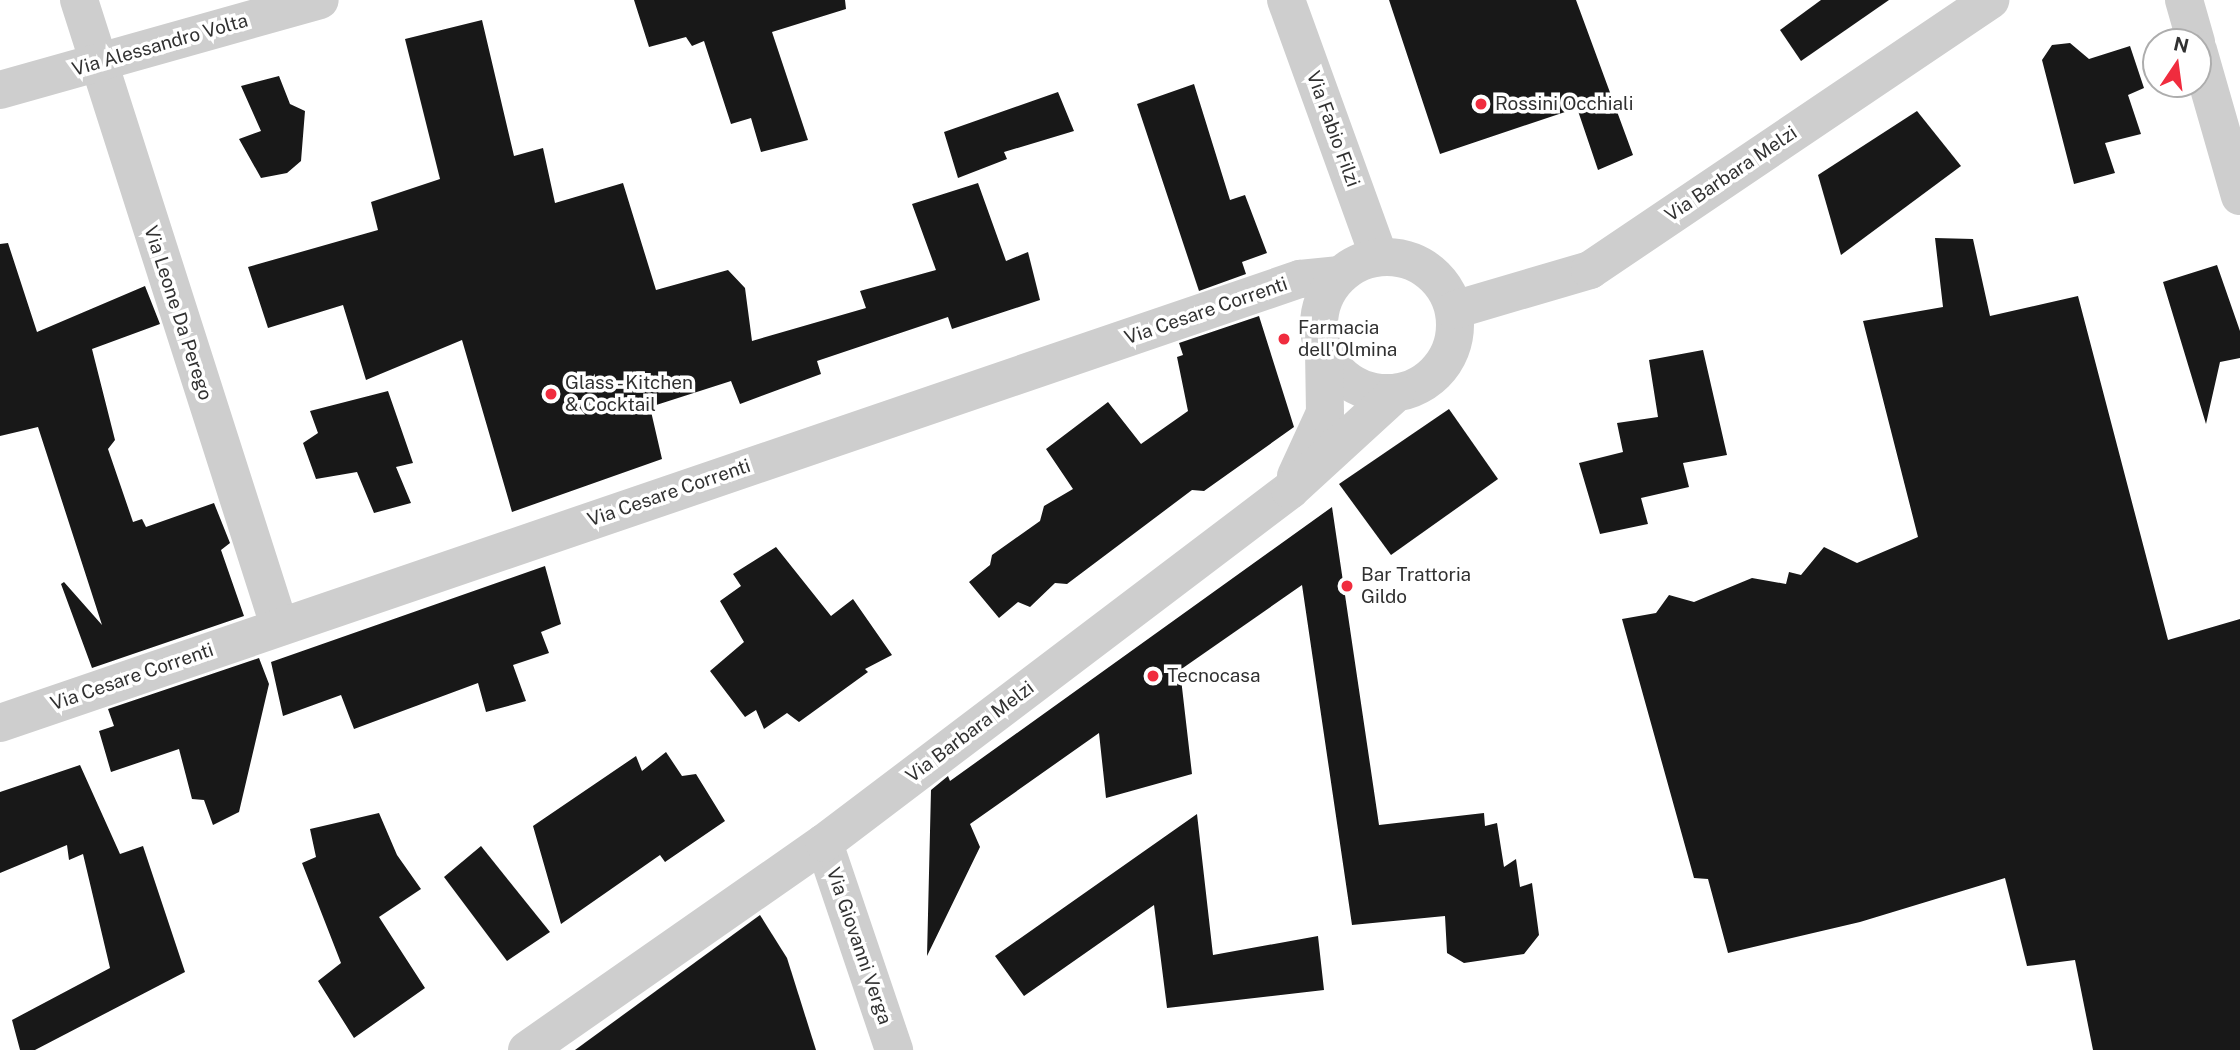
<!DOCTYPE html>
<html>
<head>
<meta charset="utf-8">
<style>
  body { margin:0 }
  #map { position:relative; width:2240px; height:1050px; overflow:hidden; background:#fff; font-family:"Public Sans",sans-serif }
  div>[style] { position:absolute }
  .building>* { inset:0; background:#181818 }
  .minor>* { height:38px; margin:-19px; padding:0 19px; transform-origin:19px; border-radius:19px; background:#cecece }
  .tertiary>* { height:38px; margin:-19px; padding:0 19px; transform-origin:19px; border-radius:19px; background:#cecece }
  .tertiary>.ring { margin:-19px; padding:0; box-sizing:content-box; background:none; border:38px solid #cecece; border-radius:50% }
  .dots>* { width:19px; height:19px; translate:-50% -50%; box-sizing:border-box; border:4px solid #fff; border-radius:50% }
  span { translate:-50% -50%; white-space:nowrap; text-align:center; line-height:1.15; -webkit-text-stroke:7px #fff; paint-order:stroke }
  .street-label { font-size:19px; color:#313131 }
  .poi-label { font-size:19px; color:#313131 }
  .left { translate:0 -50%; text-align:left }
  .north { position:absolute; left:2142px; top:28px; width:70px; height:70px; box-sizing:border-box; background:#fff; border:2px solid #adadad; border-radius:50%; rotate:13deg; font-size:19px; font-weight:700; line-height:28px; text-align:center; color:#313131 }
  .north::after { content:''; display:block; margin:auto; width:24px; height:32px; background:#f02c3e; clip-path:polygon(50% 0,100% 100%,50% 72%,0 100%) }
</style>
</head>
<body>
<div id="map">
  <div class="building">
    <div style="clip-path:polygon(634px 0,845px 0,846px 9px,772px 32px,808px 140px,761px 152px,751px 118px,731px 124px,704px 41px,692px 46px,686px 37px,649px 47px)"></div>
    <div style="clip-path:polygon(1389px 0,1576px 0,1633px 155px,1598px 170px,1577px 108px,1440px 154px)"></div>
    <div style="clip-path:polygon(1821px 0,1889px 0,1801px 61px,1780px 30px)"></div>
    <div style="clip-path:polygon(482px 20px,514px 156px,543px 148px,555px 203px,623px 183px,656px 290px,728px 270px,745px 288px,752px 341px,866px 308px,860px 291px,936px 270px,912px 204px,978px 183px,1006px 261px,1028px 252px,1040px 300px,952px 329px,948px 317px,817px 361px,821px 374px,740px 404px,731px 381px,650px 407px,662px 459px,512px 512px,462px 340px,366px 380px,343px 305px,268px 328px,248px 267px,378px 230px,371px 202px,440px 179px,405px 39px)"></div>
    <div style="clip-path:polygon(2070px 43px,2089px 59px,2130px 46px,2144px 88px,2128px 95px,2141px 134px,2105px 143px,2115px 173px,2074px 184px,2042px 60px,2052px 45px)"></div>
    <div style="clip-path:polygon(279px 76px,290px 104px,305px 111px,301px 161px,287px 173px,261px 178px,239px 139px,261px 131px,241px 86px)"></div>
    <div style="clip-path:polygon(1194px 84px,1230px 200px,1245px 195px,1267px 253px,1242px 262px,1246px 274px,1199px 291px,1137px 104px)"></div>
    <div style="clip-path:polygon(1058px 92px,1074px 131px,1004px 152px,1007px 159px,958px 178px,944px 132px)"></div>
    <div style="clip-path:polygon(1917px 111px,1961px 166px,1841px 255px,1818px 175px)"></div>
    <div style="clip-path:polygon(1935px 238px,1973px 239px,1990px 316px,2078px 296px,2168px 640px,2240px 619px,2240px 1050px,2093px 1050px,2075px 960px,2027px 966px,2005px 878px,1860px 922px,1728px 953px,1708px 879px,1694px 878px,1622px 619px,1656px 613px,1669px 595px,1694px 602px,1752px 578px,1786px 584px,1789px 572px,1801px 575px,1824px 547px,1857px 563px,1918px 537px,1863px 321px,1943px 307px)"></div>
    <div style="clip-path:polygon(8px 243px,37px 332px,145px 286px,160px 324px,92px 349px,115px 440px,108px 449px,133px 522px,142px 519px,146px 527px,214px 503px,230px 543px,221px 550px,244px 616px,92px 668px,61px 584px,64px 582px,102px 625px,38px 427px,0 436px,0 244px)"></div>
    <div style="clip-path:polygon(2217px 265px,2240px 331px,2240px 358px,2220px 362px,2206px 424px,2163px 282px)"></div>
    <div style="clip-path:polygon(1259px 316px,1294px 427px,1204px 491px,1192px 490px,1067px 584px,1055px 583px,1030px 607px,1018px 602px,999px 618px,969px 582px,990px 565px,992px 555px,1040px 521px,1044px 506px,1073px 489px,1046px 449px,1108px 402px,1141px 444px,1188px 411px,1177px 357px,1183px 355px,1179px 343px)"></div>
    <div style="clip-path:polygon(1703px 350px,1727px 455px,1683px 463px,1689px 487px,1641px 498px,1648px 524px,1600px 534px,1579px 463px,1623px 452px,1617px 423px,1658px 417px,1649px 360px)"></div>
    <div style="clip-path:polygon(388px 391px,413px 463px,396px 467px,411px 503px,374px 513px,357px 472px,316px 479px,303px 443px,318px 433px,310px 411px)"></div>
    <div style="clip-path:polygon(1449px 409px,1498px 479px,1391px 555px,1339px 484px)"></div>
    <div style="clip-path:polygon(1332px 507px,1379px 825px,1484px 813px,1485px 826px,1497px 823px,1504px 867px,1516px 859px,1520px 887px,1532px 883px,1539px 935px,1524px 954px,1464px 963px,1447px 953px,1445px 916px,1352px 925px,1302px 585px,1180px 670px,1192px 774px,1106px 798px,1099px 733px,970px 824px,980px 847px,927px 956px,931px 790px,948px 776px,950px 781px)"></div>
    <div style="clip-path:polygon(776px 547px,831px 616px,853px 599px,892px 655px,865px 669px,868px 672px,799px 722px,787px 713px,764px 729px,756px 710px,745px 717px,710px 671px,744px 642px,720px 601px,741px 586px,733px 574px)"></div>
    <div style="clip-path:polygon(545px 566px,561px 624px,541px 632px,549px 653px,513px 665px,526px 701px,486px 712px,478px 683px,354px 729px,341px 695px,283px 716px,271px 662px)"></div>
    <div style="clip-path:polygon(259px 658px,269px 684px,239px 812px,213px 825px,204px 800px,192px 799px,179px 749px,111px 772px,99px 731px,114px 726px,108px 709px)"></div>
    <div style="clip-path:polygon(666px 752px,682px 776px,696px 774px,725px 821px,665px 862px,660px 855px,561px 924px,533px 826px,636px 756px,642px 771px)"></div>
    <div style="clip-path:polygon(80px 765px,120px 854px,143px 846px,185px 972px,35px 1050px,20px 1050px,12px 1020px,110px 968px,83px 854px,69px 860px,67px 845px,0 873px,0 792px)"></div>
    <div style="clip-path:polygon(379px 813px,397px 855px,421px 889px,379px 917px,425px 988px,354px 1038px,318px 981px,341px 963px,302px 863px,316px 857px,310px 829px)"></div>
    <div style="clip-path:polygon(1197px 814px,1213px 955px,1318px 936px,1324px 990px,1167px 1008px,1154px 905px,1024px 996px,995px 956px)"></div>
    <div style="clip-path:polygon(481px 846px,550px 932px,507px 961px,444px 877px)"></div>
    <div style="clip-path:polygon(760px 915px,787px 958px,816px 1050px,575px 1050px)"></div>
  </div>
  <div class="minor">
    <div style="left:79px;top:0;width:656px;rotate:72.26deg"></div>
    <div style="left:1286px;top:0;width:273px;rotate:70.1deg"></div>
    <div style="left:2184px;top:0;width:44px;rotate:74.1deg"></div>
    <div style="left:2198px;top:50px;width:152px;rotate:74deg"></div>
    <div style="left:0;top:90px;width:332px;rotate:-15.7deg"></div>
    <div style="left:0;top:723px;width:1374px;rotate:-18.86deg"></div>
    <div style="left:1300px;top:279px;width:40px;rotate:-5.7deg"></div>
    <div style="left:824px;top:843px;width:219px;rotate:71.3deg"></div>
  </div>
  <div class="tertiary">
    <div class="ring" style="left:1319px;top:257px;width:98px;height:98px"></div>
    <div style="left:1454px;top:310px;width:142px;rotate:-16.4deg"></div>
    <div style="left:1590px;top:270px;width:483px;rotate:-34deg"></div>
    <div style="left:1296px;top:476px;width:69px;rotate:-65.3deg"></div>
    <div style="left:1325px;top:413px;width:61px;rotate:-90.9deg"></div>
    <div style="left:527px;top:1050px;width:362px;rotate:-34.9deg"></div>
    <div style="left:824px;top:843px;width:585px;rotate:-37.14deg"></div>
    <div style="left:1290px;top:490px;width:144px;rotate:-42.5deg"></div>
  </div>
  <div class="dots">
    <div style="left:1481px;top:104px;background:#f02c3e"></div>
    <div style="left:1284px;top:339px;background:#f02c3e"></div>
    <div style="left:551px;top:394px;background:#f02c3e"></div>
    <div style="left:1347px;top:586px;background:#f02c3e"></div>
    <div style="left:1153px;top:676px;background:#f02c3e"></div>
  </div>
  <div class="street-label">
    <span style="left:160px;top:45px;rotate:-16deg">Via Alessandro Volta</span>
    <span style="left:1333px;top:129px;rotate:70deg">Via Fabio Filzi</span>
    <span style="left:1731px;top:174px;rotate:-34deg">Via Barbara Melzi</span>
    <span style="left:1206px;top:311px;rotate:-19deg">Via Cesare Correnti</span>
    <span style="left:178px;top:313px;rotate:72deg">Via Leone Da Perego</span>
    <span style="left:669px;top:493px;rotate:-19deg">Via Cesare Correnti</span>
    <span style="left:132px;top:677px;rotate:-19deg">Via Cesare Correnti</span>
    <span style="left:970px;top:732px;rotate:-37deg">Via Barbara Melzi</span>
    <span style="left:859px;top:946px;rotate:71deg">Via Giovanni Verga</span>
  </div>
  <div class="poi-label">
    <span class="left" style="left:1495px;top:104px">Rossini Occhiali</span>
    <span class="left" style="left:1298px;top:339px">Farmacia<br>dell'Olmina</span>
    <span class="left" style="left:565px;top:394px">Glass - Kitchen<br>&amp; Cocktail</span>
    <span class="left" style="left:1361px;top:586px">Bar Trattoria<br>Gildo</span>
    <span class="left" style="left:1167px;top:676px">Tecnocasa</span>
  </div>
  <div class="north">N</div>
</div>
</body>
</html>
